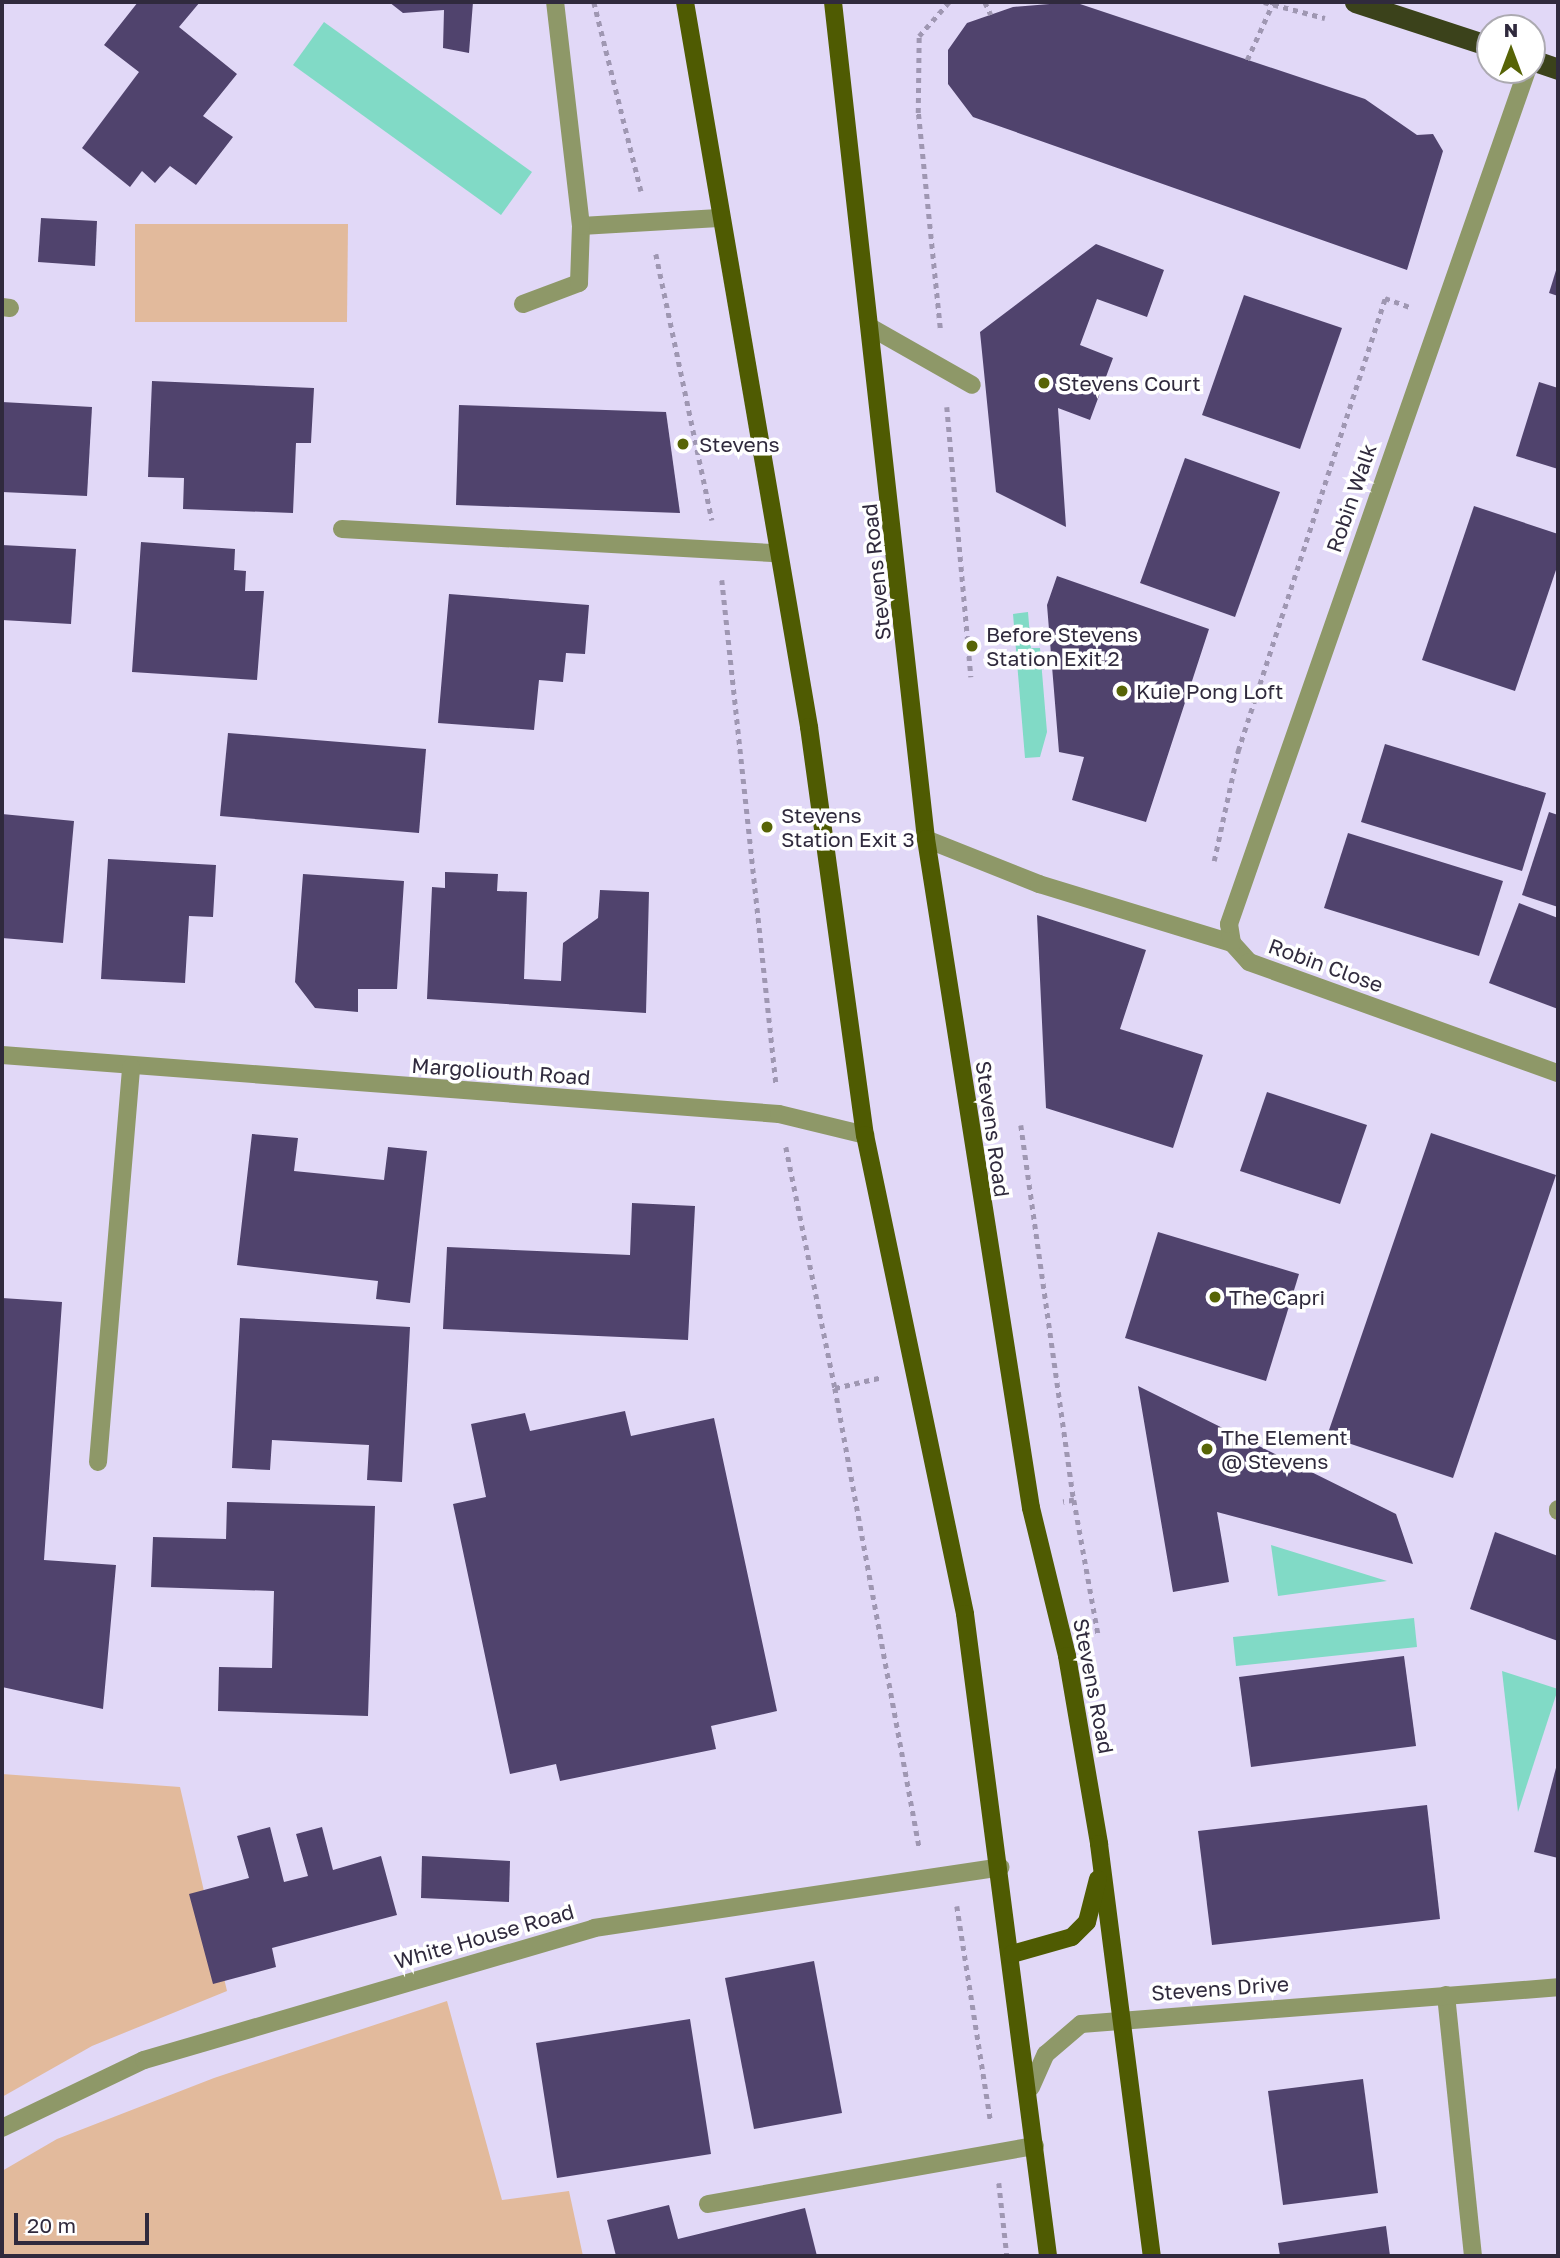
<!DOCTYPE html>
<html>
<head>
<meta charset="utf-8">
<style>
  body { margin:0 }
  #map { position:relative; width:1560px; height:2258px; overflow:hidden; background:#e1d8f7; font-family:"Golos Text",sans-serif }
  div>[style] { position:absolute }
  .green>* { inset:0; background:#e2ba9c }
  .water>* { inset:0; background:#81dac6 }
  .building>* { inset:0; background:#50436d }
  .path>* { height:4.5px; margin-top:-2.25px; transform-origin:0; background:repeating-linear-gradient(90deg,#9f97b2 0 5px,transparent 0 10px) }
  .minor>* { height:18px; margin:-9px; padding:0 9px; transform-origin:9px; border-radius:9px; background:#8e9868 }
  .major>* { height:18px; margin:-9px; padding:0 9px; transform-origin:9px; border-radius:9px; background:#4f5b02 }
  .highway>* { height:21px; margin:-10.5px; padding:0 10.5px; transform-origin:10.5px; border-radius:10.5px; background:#3b421b }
  .dots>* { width:19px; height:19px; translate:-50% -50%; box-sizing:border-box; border:4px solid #fff; border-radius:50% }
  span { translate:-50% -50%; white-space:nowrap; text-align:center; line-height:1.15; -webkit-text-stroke:7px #fff; paint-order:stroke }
  .poi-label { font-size:21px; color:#302a3d }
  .left { translate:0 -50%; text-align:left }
  .street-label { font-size:21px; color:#302a3d }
  .frame { position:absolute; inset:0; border:4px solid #302a3d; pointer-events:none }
  .north { position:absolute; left:1476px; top:14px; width:70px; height:70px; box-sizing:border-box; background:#fff; border:2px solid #acaab1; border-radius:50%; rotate:0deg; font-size:19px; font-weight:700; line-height:28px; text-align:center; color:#302a3d }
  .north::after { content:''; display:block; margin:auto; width:24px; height:32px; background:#576406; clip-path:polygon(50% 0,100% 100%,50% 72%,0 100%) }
  .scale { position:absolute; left:14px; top:2213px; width:135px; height:32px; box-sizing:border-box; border:4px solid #302a3d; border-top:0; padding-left:9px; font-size:21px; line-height:24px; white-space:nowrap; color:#302a3d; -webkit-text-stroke:5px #fff; paint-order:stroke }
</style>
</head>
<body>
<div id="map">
  <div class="green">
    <div style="clip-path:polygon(135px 224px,348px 224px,347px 322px,135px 322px)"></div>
    <div style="clip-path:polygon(2px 1774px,180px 1787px,227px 1991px,92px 2046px,2px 2097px)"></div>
    <div style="clip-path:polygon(447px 2001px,502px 2200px,569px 2191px,583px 2256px,2px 2256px,2px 2171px,57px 2139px,214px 2078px)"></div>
  </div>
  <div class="water">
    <div style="clip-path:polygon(324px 22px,532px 172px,501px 215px,293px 65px)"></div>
    <div style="clip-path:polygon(1028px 612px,1031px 648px,1040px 648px,1047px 732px,1040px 757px,1025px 758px,1013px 614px)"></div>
    <div style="clip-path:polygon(1271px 1545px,1387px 1581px,1278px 1596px)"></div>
    <div style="clip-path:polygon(1414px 1618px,1417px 1647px,1236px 1666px,1233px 1637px)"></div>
    <div style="clip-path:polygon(1502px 1671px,1558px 1689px,1518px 1812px)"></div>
  </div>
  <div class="building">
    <div style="clip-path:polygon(138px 2px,200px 2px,179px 27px,237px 74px,203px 116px,233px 137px,196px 185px,170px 166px,155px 183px,142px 171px,130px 187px,82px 148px,139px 72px,104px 45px)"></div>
    <div style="clip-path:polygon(389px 2px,473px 2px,469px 53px,443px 48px,444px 10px,403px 13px)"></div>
    <div style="clip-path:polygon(1074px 2px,1365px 99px,1417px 135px,1433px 134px,1443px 151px,1407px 270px,973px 117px,948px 84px,948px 50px,967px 23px,1013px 7px)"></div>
    <div style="clip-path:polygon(41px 218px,97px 221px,95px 266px,38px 262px)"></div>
    <div style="clip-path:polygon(1096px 244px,1164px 270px,1147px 317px,1097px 299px,1080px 345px,1113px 358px,1090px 420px,1058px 408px,1066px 527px,996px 492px,980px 332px)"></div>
    <div style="clip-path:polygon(1558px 264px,1558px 296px,1549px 293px)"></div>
    <div style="clip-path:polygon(1244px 295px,1342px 328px,1300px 449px,1202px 415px)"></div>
    <div style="clip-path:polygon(152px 381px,314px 388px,311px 443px,296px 443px,293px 513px,183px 509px,184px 478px,148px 477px)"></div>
    <div style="clip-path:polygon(1539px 382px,1558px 388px,1558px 469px,1516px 456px)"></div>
    <div style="clip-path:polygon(2px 402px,92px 407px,87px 496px,2px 492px)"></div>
    <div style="clip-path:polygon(459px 405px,666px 412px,680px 513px,456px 505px)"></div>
    <div style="clip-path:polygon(1185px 458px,1280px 492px,1235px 617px,1140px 583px)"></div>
    <div style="clip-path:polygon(1474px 506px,1558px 534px,1558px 564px,1515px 691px,1422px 660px)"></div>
    <div style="clip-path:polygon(141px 542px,235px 549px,234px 570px,246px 571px,245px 591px,264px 591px,257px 680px,132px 672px)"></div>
    <div style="clip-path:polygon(2px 545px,76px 549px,71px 624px,2px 620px)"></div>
    <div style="clip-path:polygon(1057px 576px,1209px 629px,1146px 822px,1072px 800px,1084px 757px,1059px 752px,1047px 605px)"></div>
    <div style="clip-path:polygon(449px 594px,589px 605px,585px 654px,566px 653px,563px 682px,539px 680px,534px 730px,438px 723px)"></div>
    <div style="clip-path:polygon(228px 733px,426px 749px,419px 833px,220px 816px)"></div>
    <div style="clip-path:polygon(1385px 744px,1546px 793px,1522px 871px,1361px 822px)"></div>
    <div style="clip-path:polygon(1549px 812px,1558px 815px,1558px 907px,1522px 895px)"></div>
    <div style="clip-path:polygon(2px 814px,74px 821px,63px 943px,2px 938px)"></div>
    <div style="clip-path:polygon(1348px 833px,1503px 881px,1479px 956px,1324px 908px)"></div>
    <div style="clip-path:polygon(108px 859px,216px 865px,213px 917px,189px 916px,185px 983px,101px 979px)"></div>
    <div style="clip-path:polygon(445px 872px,498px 874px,497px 891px,527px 892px,524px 979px,561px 981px,563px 943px,598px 918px,600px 890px,649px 892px,646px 1013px,427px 999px,432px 887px,445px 888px)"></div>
    <div style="clip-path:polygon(303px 874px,404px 881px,397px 989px,358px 989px,358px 1012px,315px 1008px,295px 982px)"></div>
    <div style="clip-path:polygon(1519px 903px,1558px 918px,1558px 1009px,1489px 983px)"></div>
    <div style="clip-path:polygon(1037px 915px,1146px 950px,1120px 1029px,1203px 1055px,1173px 1148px,1046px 1108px)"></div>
    <div style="clip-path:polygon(1267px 1092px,1367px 1125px,1340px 1204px,1240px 1171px)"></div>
    <div style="clip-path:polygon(1431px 1133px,1556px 1175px,1453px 1478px,1327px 1436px)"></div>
    <div style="clip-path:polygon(252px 1134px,298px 1138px,294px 1171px,384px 1180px,388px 1147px,427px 1151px,410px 1303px,376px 1299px,378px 1281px,237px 1265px)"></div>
    <div style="clip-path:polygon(632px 1203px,695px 1206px,688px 1340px,443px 1329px,447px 1247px,630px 1255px)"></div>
    <div style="clip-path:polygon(1158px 1232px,1299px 1274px,1266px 1381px,1125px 1338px)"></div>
    <div style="clip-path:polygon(2px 1298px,62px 1302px,44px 1560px,116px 1565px,103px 1709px,2px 1687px)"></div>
    <div style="clip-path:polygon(240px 1318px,410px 1327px,402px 1482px,367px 1480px,369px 1445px,272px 1440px,270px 1470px,232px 1468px)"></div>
    <div style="clip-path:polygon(1138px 1386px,1396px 1514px,1413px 1564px,1217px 1512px,1229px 1582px,1173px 1592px)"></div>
    <div style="clip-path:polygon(625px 1411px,631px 1436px,714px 1418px,777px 1711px,711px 1726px,716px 1749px,560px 1781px,556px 1764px,510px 1774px,453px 1504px,486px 1497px,471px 1424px,525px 1413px,530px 1431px)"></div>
    <div style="clip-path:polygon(227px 1502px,375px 1506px,368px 1716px,218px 1711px,219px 1667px,272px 1668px,274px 1591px,151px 1587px,153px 1537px,226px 1539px)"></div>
    <div style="clip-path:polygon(1495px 1532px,1558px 1556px,1558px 1641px,1470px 1609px)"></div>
    <div style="clip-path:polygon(1404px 1656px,1416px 1746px,1251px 1767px,1239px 1677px)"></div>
    <div style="clip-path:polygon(1557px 1764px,1558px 1764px,1558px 1858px,1534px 1852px)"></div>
    <div style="clip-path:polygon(1427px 1805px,1440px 1919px,1212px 1945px,1198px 1831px)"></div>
    <div style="clip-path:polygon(270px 1827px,284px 1882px,308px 1876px,296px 1834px,322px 1827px,333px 1870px,381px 1856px,397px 1915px,272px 1948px,276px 1967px,213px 1984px,189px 1894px,249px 1878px,237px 1836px)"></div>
    <div style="clip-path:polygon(422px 1856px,510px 1861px,509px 1902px,421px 1898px)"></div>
    <div style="clip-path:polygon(814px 1961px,842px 2113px,754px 2129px,725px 1978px)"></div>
    <div style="clip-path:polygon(690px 2019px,711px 2154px,557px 2178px,536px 2043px)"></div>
    <div style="clip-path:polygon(1363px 2079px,1378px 2193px,1283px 2205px,1268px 2091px)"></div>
    <div style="clip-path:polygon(669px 2205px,678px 2239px,805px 2208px,817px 2256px,616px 2256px,607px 2220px)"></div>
    <div style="clip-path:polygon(1386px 2226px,1390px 2256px,1280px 2256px,1278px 2243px)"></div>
  </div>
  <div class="path">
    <div style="left:594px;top:2px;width:195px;rotate:76deg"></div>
    <div style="left:985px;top:2px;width:14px;rotate:65deg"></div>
    <div style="left:1264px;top:2px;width:63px;rotate:14.7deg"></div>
    <div style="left:1247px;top:60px;width:63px;rotate:-65.5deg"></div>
    <div style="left:656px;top:254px;width:272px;rotate:78.1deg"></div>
    <div style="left:940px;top:328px;width:216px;rotate:-95.8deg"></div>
    <div style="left:918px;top:113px;width:77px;rotate:-89.3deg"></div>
    <div style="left:919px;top:36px;width:45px;rotate:-48.6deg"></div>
    <div style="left:947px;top:407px;width:271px;rotate:84.9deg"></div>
    <div style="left:722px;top:580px;width:506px;rotate:83.87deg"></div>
    <div style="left:1214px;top:861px;width:113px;rotate:-77.7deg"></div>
    <div style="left:1238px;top:751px;width:476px;rotate:-72deg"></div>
    <div style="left:1385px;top:298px;width:29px;rotate:20deg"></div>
    <div style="left:1021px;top:1125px;width:379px;rotate:82deg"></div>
    <div style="left:1074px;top:1500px;width:11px;rotate:170deg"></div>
    <div style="left:786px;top:1147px;width:246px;rotate:78.5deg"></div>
    <div style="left:835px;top:1388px;width:49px;rotate:-12.9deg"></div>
    <div style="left:835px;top:1388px;width:469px;rotate:79.6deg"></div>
    <div style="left:1074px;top:1500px;width:136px;rotate:79.8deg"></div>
    <div style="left:957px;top:1906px;width:219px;rotate:81.1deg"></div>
    <div style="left:999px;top:2183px;width:73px;rotate:83.7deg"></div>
  </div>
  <div class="minor">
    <div style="left:581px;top:226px;width:138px;rotate:-3.3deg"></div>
    <div style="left:523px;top:304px;width:60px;rotate:-20.6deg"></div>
    <div style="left:579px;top:283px;width:57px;rotate:-88deg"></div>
    <div style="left:581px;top:226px;width:226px;rotate:-96.6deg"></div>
    <div style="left:2px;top:307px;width:8px;rotate:7deg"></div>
    <div style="left:870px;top:327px;width:117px;rotate:29.6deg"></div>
    <div style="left:342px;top:529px;width:436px;rotate:3.2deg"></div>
    <div style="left:926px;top:839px;width:122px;rotate:21.7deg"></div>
    <div style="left:1039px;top:884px;width:202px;rotate:17deg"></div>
    <div style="left:1232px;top:943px;width:25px;rotate:48deg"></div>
    <div style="left:1249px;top:962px;width:328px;rotate:19.8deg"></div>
    <div style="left:1232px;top:943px;width:19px;rotate:-99deg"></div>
    <div style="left:1229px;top:924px;width:904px;rotate:-70.76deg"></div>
    <div style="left:2px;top:1055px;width:779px;rotate:4.34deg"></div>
    <div style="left:779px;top:1114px;width:89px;rotate:13.7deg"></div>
    <div style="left:98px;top:1462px;width:396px;rotate:-85.2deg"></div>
    <div style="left:1558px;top:1511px;width:2px;rotate:-90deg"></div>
    <div style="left:1446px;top:1995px;width:262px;rotate:84.1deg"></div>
    <div style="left:1031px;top:2087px;width:36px;rotate:-66deg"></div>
    <div style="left:1046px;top:2054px;width:46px;rotate:-40.6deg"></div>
    <div style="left:1081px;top:2024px;width:478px;rotate:-4.4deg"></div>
    <div style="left:2px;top:2128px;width:157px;rotate:-25.6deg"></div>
    <div style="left:144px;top:2060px;width:469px;rotate:-16.3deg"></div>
    <div style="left:594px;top:1928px;width:411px;rotate:-8.5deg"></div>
    <div style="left:708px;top:2204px;width:332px;rotate:-10.1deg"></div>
  </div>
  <div class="major">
    <div style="left:685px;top:2px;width:736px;rotate:80.29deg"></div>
    <div style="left:809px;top:727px;width:412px;rotate:82.2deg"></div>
    <div style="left:865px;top:1135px;width:489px;rotate:78.2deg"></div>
    <div style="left:965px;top:1614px;width:647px;rotate:82.63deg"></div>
    <div style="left:833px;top:2px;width:842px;rotate:83.66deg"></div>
    <div style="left:926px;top:839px;width:677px;rotate:81.08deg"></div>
    <div style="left:1031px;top:1508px;width:152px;rotate:76.3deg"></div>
    <div style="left:1067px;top:1656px;width:191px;rotate:80.3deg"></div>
    <div style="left:1099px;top:1844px;width:415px;rotate:82.7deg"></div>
    <div style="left:1012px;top:1954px;width:62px;rotate:-15.8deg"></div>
    <div style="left:1072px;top:1937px;width:21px;rotate:-45deg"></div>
    <div style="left:1087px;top:1922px;width:44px;rotate:-75.7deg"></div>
  </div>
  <div class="highway">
    <div style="left:1355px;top:2px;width:142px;rotate:18.1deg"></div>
    <div style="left:1532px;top:60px;width:28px;rotate:19deg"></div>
  </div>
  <div class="dots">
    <div style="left:1044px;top:383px;background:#576406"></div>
    <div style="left:683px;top:444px;background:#576406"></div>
    <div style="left:972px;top:646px;background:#576406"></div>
    <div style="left:1122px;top:691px;background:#576406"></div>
    <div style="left:767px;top:827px;background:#576406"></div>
    <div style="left:1215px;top:1297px;background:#576406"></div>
    <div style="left:1207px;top:1449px;background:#576406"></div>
  </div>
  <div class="poi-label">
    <span class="left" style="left:1058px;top:383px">Stevens Court</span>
    <span class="left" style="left:699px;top:444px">Stevens</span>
    <span class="left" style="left:986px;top:646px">Before Stevens<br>Station Exit 2</span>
    <span class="left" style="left:1136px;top:691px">Kuie Pong Loft</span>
    <span class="left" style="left:781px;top:827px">Stevens<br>Station Exit 3</span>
    <span class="left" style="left:1229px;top:1297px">The Capri</span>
    <span class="left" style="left:1221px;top:1449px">The Element<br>@ Stevens</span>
  </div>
  <div class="street-label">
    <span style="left:1351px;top:498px;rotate:-71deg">Robin Walk</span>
    <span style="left:876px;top:572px;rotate:-96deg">Stevens Road</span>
    <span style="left:1326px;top:965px;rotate:20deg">Robin Close</span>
    <span style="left:501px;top:1071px;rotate:4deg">Margoliouth Road</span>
    <span style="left:993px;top:1129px;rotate:82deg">Stevens Road</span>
    <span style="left:1094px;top:1686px;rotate:79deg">Stevens Road</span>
    <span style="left:484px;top:1936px;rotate:-16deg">White House Road</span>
    <span style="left:1220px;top:1988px;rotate:-4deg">Stevens Drive</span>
  </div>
  <div class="frame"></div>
  <div class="north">N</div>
  <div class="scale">20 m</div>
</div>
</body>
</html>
